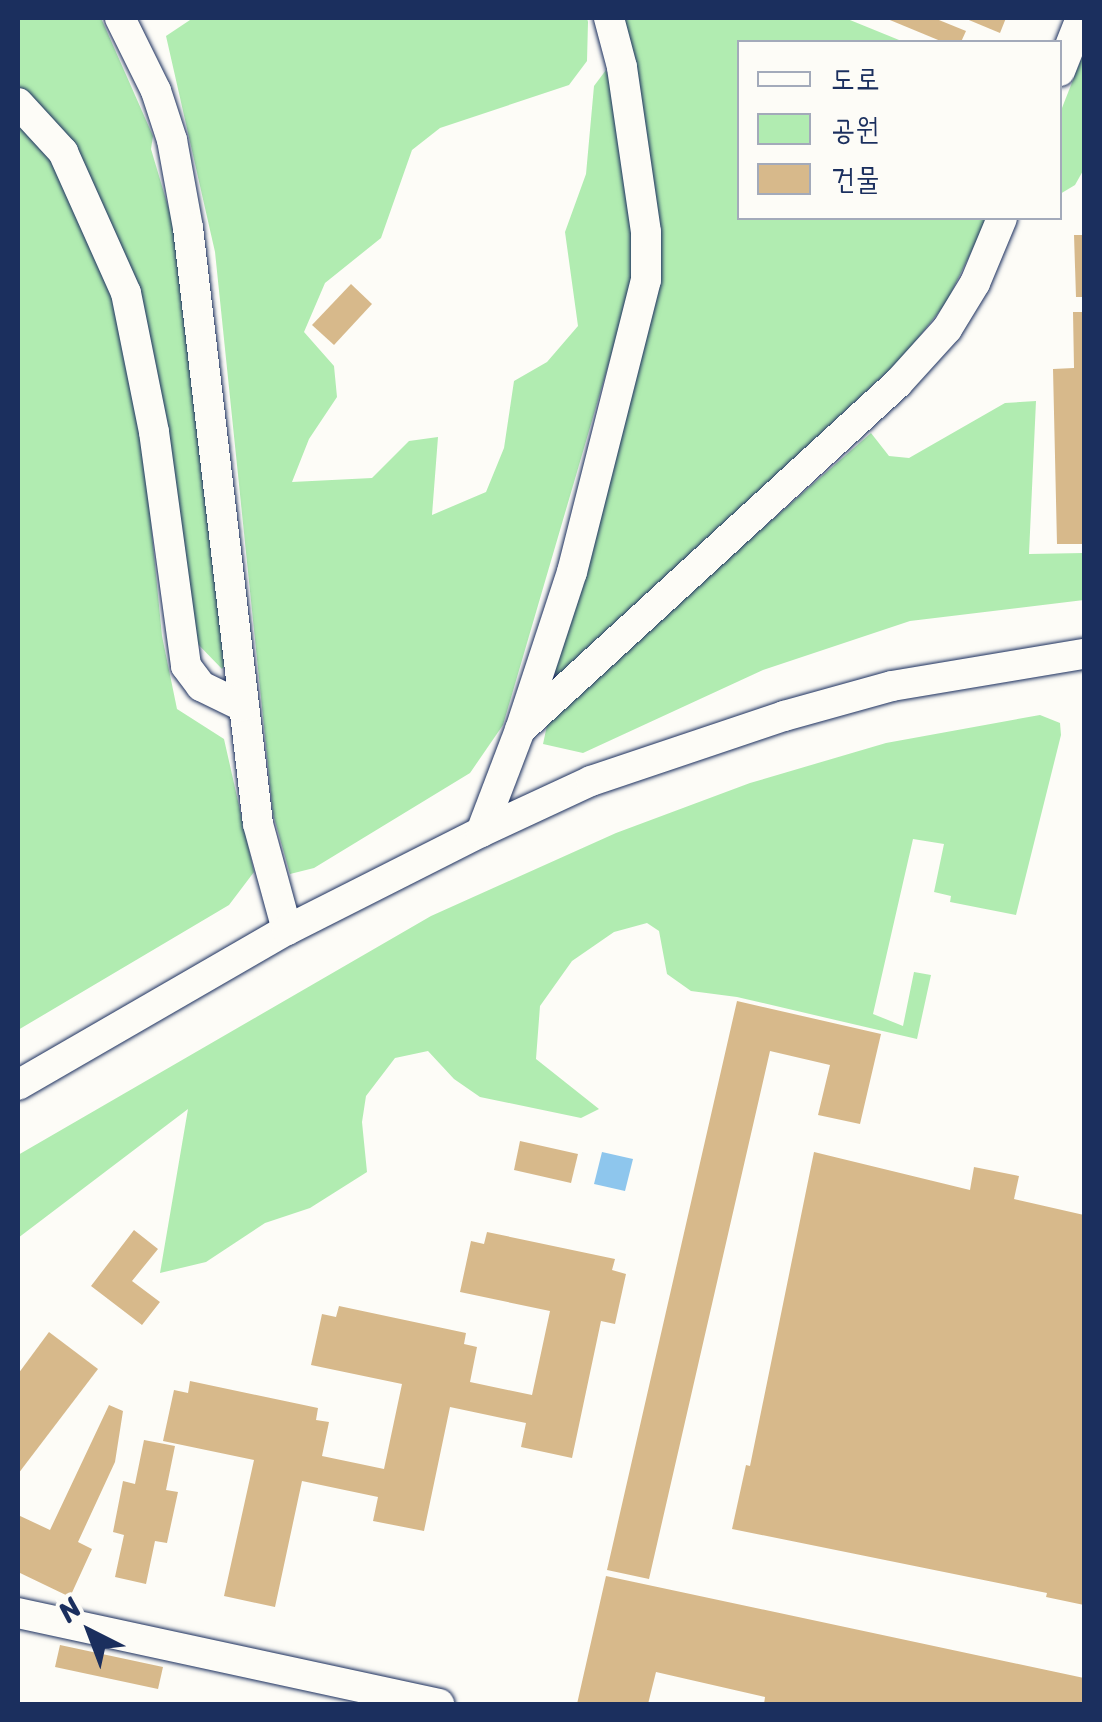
<!DOCTYPE html>
<html>
<head>
<meta charset="utf-8">
<style>
  body { margin:0 }
  #map { position:relative; width:1102px; height:1722px; overflow:hidden; background:#fdfcf7; font-family:Sriracha,"Poor Story",sans-serif }
  div>[style] { position:absolute }
  .green>* { inset:0; background:#b1ecb1 }
  .water>* { inset:0; background:#8ec6ed }
  .building>* { inset:0; background:#d7b98b }
  .roads { filter:drop-shadow(0 0 2px #1b2f5e) drop-shadow(0 0 2px #1b2f5e) }
  .minor>* { height:30px; margin:-15px; padding:0 15px; transform-origin:15px; border-radius:15px; background:#fdfcf7 }
  span { translate:-50% -50%; white-space:nowrap; text-align:center; line-height:1.15; -webkit-text-stroke:8px #fdfcf7; paint-order:stroke }
  .frame { position:absolute; inset:0; border:20px solid #1b2f5e; pointer-events:none }
  .legend { position:absolute; left:737px; top:40px; width:325px; height:180px; box-sizing:border-box; background:#fdfcf7; border:2px solid #a3aaba; margin:0; padding:12px 18px; list-style:none; font-size:30px; color:#1b2f5e }
  .legend li { display:flex; align-items:center; gap:20px; height:50px }
  .legend b { width:50px; border:2px solid #a3aaba }
  .north { position:absolute; left:40px; top:1582px; width:100px; height:100px; -webkit-text-stroke:8px #fdfcf7; paint-order:stroke; rotate:318deg; font-size:28px; font-weight:700; line-height:40px; text-align:center; color:#1b2f5e }
  .north::after { content:''; display:block; margin:auto; width:35px; height:45px; background:#1b2f5e; clip-path:polygon(50% 0,100% 100%,50% 72%,0 100%) }
</style>
</head>
<body>
<div id="map">
  <div class="green">
    <div style="clip-path:polygon(18px 18px,101px 18px,153px 136px,151px 149px,175px 230px,227px 662px,222px 669px,192px 638px,133px 290px,18px 92px)"></div>
    <div style="clip-path:polygon(193px 18px,587px 18px,588px 22px,587px 61px,569px 85px,440px 128px,412px 150px,381px 238px,325px 283px,304px 332px,334px 366px,337px 397px,309px 439px,292px 482px,372px 478px,409px 441px,438px 437px,432px 515px,486px 492px,504px 448px,514px 381px,547px 362px,578px 326px,565px 232px,586px 174px,594px 86px,606px 70px,619px 119px,636px 251px,627px 301px,503px 725px,470px 773px,314px 868px,290px 874px,273px 814px,215px 252px,166px 36px)"></div>
    <div style="clip-path:polygon(623px 18px,845px 18px,904px 42px,740px 42px,740px 218px,988px 218px,946px 303px,902px 358px,560px 676px,554px 673px,656px 286px)"></div>
    <div style="clip-path:polygon(1084px 52px,1084px 169px,1075px 185px,1060px 194px,1060px 113px)"></div>
    <div style="clip-path:polygon(18px 117px,52px 155px,113px 293px,143px 442px,162px 636px,177px 709px,224px 739px,254px 872px,229px 905px,18px 1030px)"></div>
    <div style="clip-path:polygon(1036px 401px,1029px 554px,1084px 553px,1084px 600px,910px 621px,763px 670px,583px 753px,543px 744px,549px 716px,871px 433px,889px 456px,909px 458px,1005px 403px)"></div>
    <div style="clip-path:polygon(1040px 715px,1060px 723px,1061px 735px,1016px 915px,950px 902px,951px 896px,934px 892px,944px 844px,913px 839px,873px 1014px,903px 1026px,914px 972px,931px 975px,917px 1039px,737px 997px,691px 991px,667px 974px,659px 931px,647px 923px,614px 932px,572px 961px,540px 1006px,536px 1059px,599px 1109px,581px 1118px,480px 1097px,454px 1079px,428px 1051px,395px 1058px,366px 1096px,362px 1122px,367px 1172px,310px 1208px,265px 1223px,206px 1262px,160px 1273px,188px 1109px,18px 1238px,18px 1155px,431px 916px,616px 833px,750px 783px,886px 743px)"></div>
  </div>
  <div class="water">
    <div style="clip-path:polygon(602px 1152px,633px 1159px,625px 1191px,594px 1184px)"></div>
  </div>
  <div class="building">
    <div style="clip-path:polygon(885px 18px,934px 18px,966px 31px,961px 42px,943px 42px)"></div>
    <div style="clip-path:polygon(964px 18px,1006px 18px,1000px 33px)"></div>
    <div style="clip-path:polygon(1074px 235px,1084px 235px,1084px 297px,1076px 297px)"></div>
    <div style="clip-path:polygon(351px 284px,372px 304px,334px 345px,312px 325px)"></div>
    <div style="clip-path:polygon(1073px 312px,1084px 312px,1084px 544px,1057px 544px,1053px 369px,1074px 368px)"></div>
    <div style="clip-path:polygon(737px 1001px,881px 1034px,860px 1124px,818px 1115px,830px 1065px,770px 1051px,649px 1579px,607px 1570px)"></div>
    <div style="clip-path:polygon(520px 1141px,578px 1154px,571px 1183px,514px 1170px)"></div>
    <div style="clip-path:polygon(814px 1152px,970px 1190px,974px 1167px,1019px 1176px,1014px 1199px,1084px 1215px,1084px 1605px,1046px 1597px,1047px 1593px,732px 1529px,746px 1465px,750px 1466px)"></div>
    <div style="clip-path:polygon(134px 1230px,158px 1249px,132px 1281px,160px 1302px,142px 1325px,91px 1286px)"></div>
    <div style="clip-path:polygon(487px 1232px,615px 1259px,612px 1270px,626px 1274px,615px 1324px,601px 1321px,572px 1458px,521px 1447px,526px 1423px,450px 1407px,424px 1531px,373px 1521px,378px 1497px,302px 1481px,275px 1607px,224px 1596px,254px 1460px,163px 1441px,174px 1390px,188px 1393px,190px 1381px,318px 1408px,316px 1420px,329px 1422px,322px 1456px,384px 1469px,402px 1384px,311px 1365px,322px 1314px,336px 1317px,339px 1306px,466px 1333px,464px 1344px,477px 1347px,470px 1382px,532px 1395px,550px 1311px,460px 1292px,471px 1241px,484px 1244px)"></div>
    <div style="clip-path:polygon(49px 1332px,98px 1369px,18px 1474px,18px 1374px)"></div>
    <div style="clip-path:polygon(109px 1405px,123px 1411px,115px 1462px,78px 1542px,92px 1549px,70px 1597px,18px 1572px,18px 1515px,50px 1530px)"></div>
    <div style="clip-path:polygon(144px 1440px,175px 1446px,166px 1490px,178px 1492px,167px 1543px,155px 1541px,146px 1584px,115px 1577px,124px 1535px,113px 1532px,123px 1481px,135px 1484px)"></div>
    <div style="clip-path:polygon(606px 1576px,1084px 1678px,1084px 1704px,764px 1704px,765px 1697px,656px 1672px,648px 1704px,577px 1704px)"></div>
    <div style="clip-path:polygon(60px 1645px,163px 1667px,158px 1689px,55px 1667px)"></div>
  </div>
  <div class="roads">
    <div class="minor">
      <div style="left:120px;top:18px;width:81px;rotate:63.7deg"></div>
      <div style="left:156px;top:91px;width:52px;rotate:71.9deg"></div>
      <div style="left:172px;top:140px;width:89px;rotate:79.7deg"></div>
      <div style="left:188px;top:228px;width:600px;rotate:83.3deg"></div>
      <div style="left:258px;top:824px;width:110px;rotate:74.7deg"></div>
      <div style="left:1060px;top:71px;width:57px;rotate:-68.4deg"></div>
      <div style="left:18px;top:103px;width:67px;rotate:47.4deg"></div>
      <div style="left:63px;top:152px;width:154px;rotate:65.9deg"></div>
      <div style="left:126px;top:293px;width:142px;rotate:78.6deg"></div>
      <div style="left:154px;top:432px;width:236px;rotate:82.2deg"></div>
      <div style="left:186px;top:666px;width:25px;rotate:53deg"></div>
      <div style="left:201px;top:686px;width:46px;rotate:26deg"></div>
      <div style="left:521px;top:727px;width:163px;rotate:-71.8deg"></div>
      <div style="left:572px;top:572px;width:301px;rotate:-75.8deg"></div>
      <div style="left:646px;top:280px;width:48px;rotate:-90deg"></div>
      <div style="left:646px;top:232px;width:167px;rotate:-98.3deg"></div>
      <div style="left:622px;top:67px;width:51px;rotate:-104.9deg"></div>
      <div style="left:481px;top:832px;width:109px;rotate:-69.1deg"></div>
      <div style="left:520px;top:730px;width:513px;rotate:-42.55deg"></div>
      <div style="left:898px;top:383px;width:73px;rotate:-47.8deg"></div>
      <div style="left:947px;top:329px;width:54px;rotate:-58.7deg"></div>
      <div style="left:975px;top:283px;width:70px;rotate:-67.4deg"></div>
      <div style="left:18px;top:1085px;width:310px;rotate:-30deg"></div>
      <div style="left:287px;top:930px;width:217px;rotate:-26.8deg"></div>
      <div style="left:481px;top:832px;width:121px;rotate:-24.9deg"></div>
      <div style="left:591px;top:781px;width:204px;rotate:-18.6deg"></div>
      <div style="left:784px;top:716px;width:112px;rotate:-15.5deg"></div>
      <div style="left:892px;top:686px;width:195px;rotate:-9.5deg"></div>
      <div style="left:18px;top:1613px;width:431px;rotate:12.2deg"></div>
    </div>
  </div>
  <div class="frame"></div>
  <ul class="legend">
  <li><b style="height:12px;background:#fdfcf7"></b>도로</li>
  <li><b style="height:28px;background:#b1ecb1"></b>공원</li>
  <li><b style="height:28px;background:#d7b98b"></b>건물</li>
  </ul>
  <div class="north">N</div>
</div>
</body>
</html>
